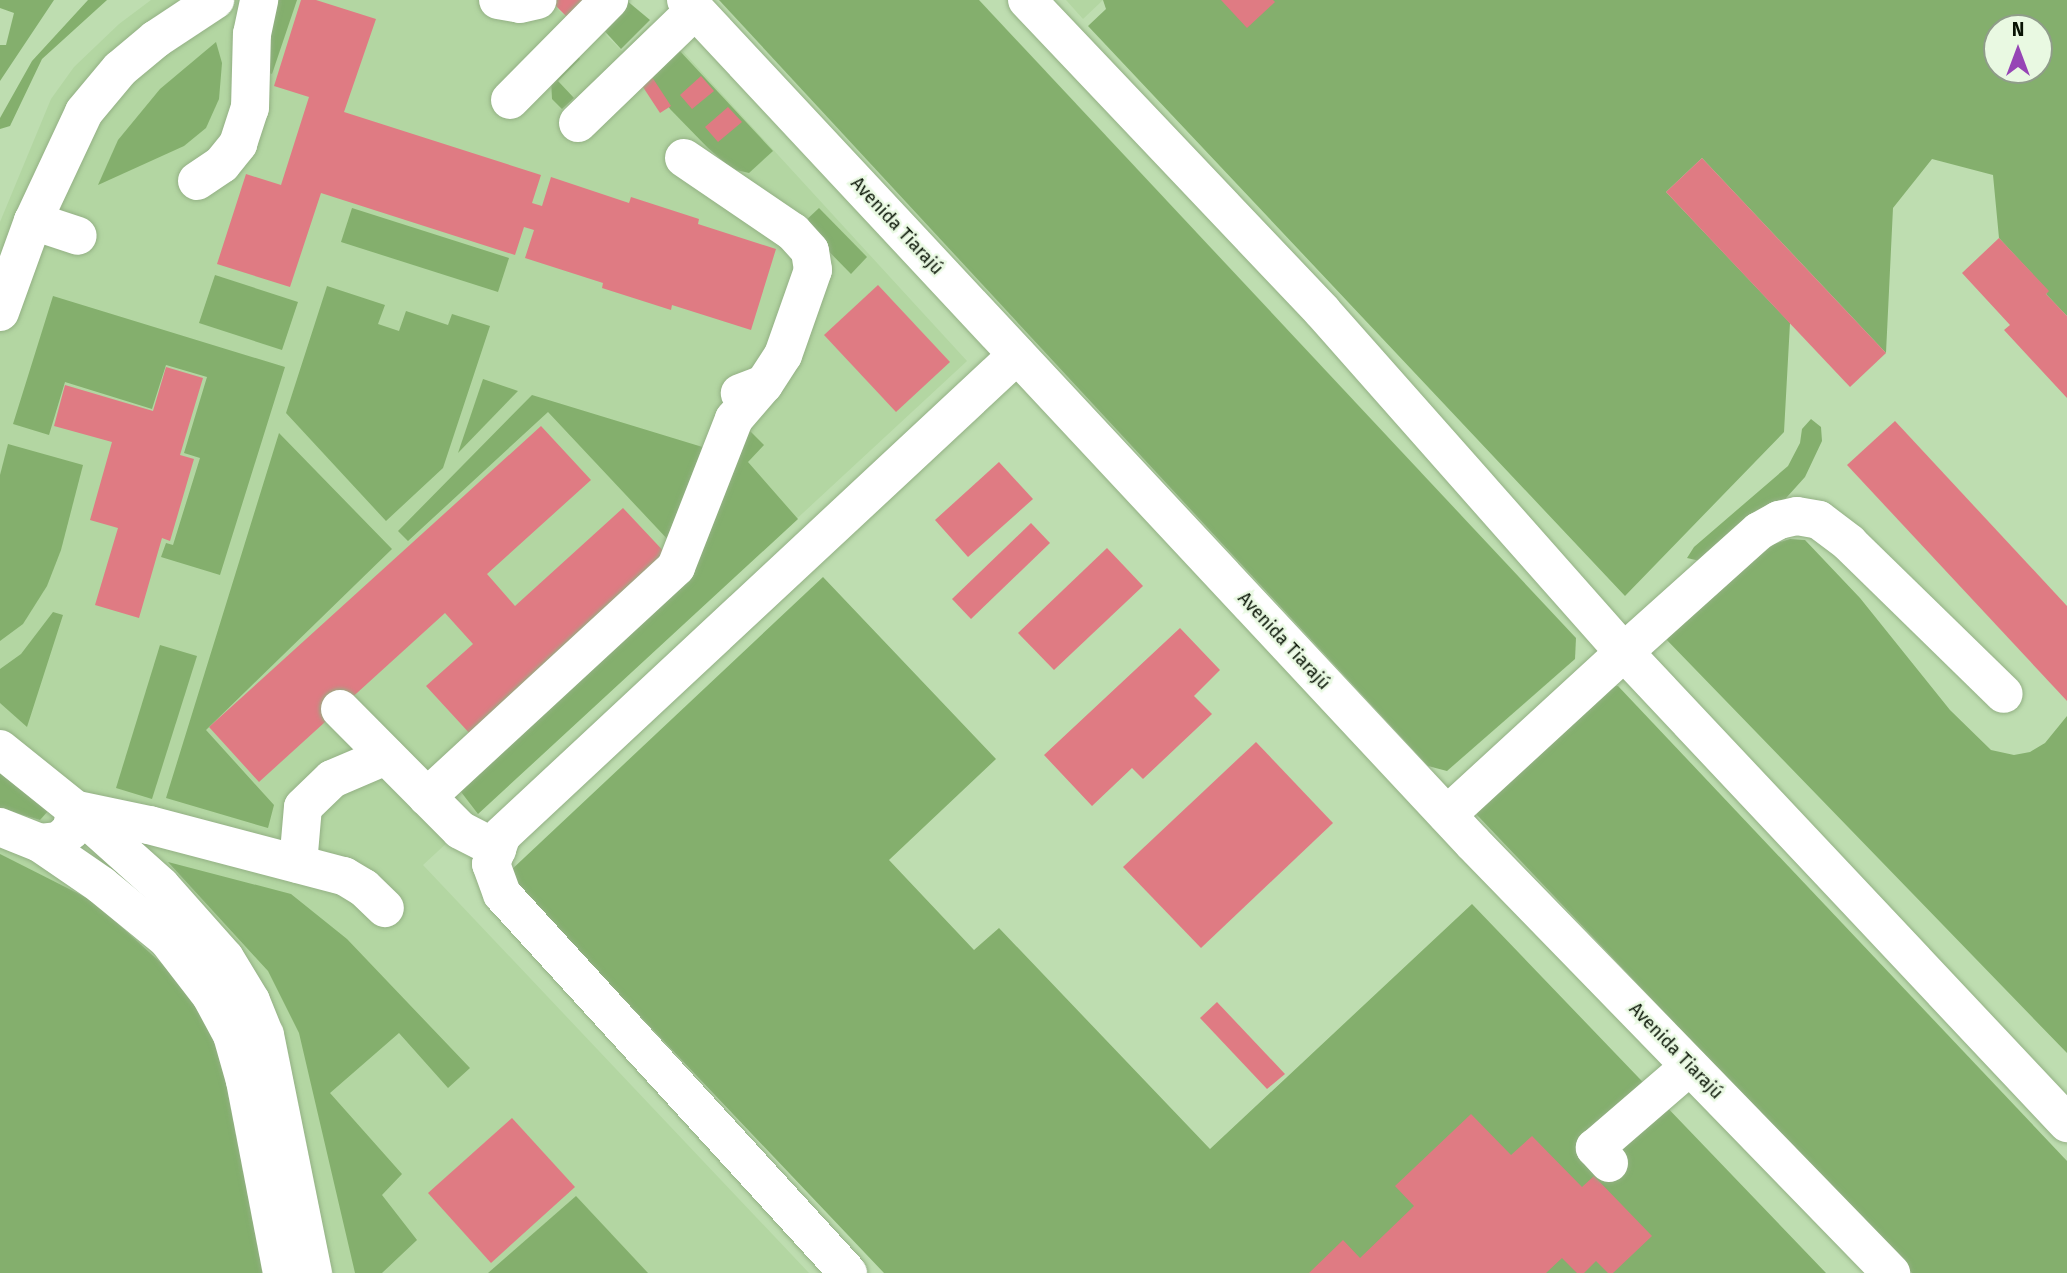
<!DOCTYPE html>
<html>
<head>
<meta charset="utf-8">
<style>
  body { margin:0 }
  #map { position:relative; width:2067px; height:1273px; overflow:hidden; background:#beddb0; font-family:"Fira Sans",sans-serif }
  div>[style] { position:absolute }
  .built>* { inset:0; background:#b3d6a2 }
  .green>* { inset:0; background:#84af6d }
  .building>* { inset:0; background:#df7b83 }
  .roads { filter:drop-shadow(0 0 2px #93b084) drop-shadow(0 0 2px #93b084) }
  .minor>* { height:38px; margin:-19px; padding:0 19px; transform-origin:19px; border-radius:19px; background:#fff }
  .major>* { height:38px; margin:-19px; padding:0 19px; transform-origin:19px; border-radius:19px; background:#fff }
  span { translate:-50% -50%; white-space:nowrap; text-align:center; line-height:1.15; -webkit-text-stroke:5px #e9f9e2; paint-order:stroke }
  .street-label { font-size:18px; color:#081304 }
  .north { position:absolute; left:1983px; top:14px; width:70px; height:70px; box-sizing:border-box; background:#e9f9e2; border:2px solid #8f9d89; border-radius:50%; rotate:0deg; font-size:19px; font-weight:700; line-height:28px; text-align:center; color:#081304 }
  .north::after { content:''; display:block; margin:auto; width:24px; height:32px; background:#9645b5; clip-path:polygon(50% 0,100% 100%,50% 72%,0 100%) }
</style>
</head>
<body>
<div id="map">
  <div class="built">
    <div style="clip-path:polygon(151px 0,554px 0,552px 3px,568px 19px,580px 9px,622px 51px,650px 24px,673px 50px,678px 46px,967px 361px,423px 865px,809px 1273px,0 1273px,0 222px,51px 99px,74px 67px,119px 24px)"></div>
    <div style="clip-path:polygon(1066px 0,1103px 0,1083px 19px)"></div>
  </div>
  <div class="green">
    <div style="clip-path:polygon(0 0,54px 0,0 81px,0 45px,6px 45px,14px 13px,0 8px)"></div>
    <div style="clip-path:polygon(88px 0,107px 0,42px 59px,10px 126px,0 129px,0 118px,32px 61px)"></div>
    <div style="clip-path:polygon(277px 0,297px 0,272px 74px,262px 70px)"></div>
    <div style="clip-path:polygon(626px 0,650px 20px,621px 49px,600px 26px)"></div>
    <div style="clip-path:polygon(719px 0,979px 0,1576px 638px,1575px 659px,1447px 771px,1428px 766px)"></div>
    <div style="clip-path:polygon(evenodd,1103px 0,2067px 0,2067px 316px,2046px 294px,2048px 291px,1999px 238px,1993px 175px,1932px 159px,1893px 208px,1886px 353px,1702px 158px,1666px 192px,1790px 323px,1784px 432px,1625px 596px,1088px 26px,1106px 9px,1103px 0,1997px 28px,2039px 28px,2039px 70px,1997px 70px,1997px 28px)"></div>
    <div style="clip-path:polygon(216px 42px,222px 63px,219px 99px,206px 128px,184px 146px,98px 185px,118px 140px,160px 89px)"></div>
    <div style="clip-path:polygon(678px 49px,773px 151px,749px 173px,732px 169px,708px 148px,670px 109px,648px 75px)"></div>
    <div style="clip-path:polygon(578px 56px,580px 59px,558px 81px,574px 98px,562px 109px,552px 99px,551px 79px)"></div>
    <div style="clip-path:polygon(352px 208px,509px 258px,498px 292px,341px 242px)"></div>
    <div style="clip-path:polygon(819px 208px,867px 257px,851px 274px,802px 224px)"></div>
    <div style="clip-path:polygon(215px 275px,298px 302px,282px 350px,199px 323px)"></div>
    <div style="clip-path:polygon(327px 286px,385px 305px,378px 324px,399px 331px,406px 311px,448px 325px,452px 314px,490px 326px,443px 468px,386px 521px,286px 413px)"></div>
    <div style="clip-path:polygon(53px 296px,285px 367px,220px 575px,161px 557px,166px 543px,173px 545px,200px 458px,184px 453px,207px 377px,166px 365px,152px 409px,65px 382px,49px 435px,13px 424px)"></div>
    <div style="clip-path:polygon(483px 379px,518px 391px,458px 453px)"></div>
    <div style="clip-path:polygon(532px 395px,709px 449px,671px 543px,548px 412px,408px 541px,398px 531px)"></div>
    <div style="clip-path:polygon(1811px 419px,1821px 427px,1822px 441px,1805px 477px,1768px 518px,1700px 561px,1687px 558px,1694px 547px,1788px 466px,1800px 443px,1802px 429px)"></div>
    <div style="clip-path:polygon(743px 424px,764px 445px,748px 462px,798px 519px,478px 814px,455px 784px,689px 570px)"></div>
    <div style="clip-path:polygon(279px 433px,392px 549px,206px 730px,274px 805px,268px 828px,166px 798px)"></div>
    <div style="clip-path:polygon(8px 444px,83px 465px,61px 550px,47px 586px,23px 624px,0 641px,0 475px)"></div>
    <div style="clip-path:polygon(1790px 539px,1805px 540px,1860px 598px,1950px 710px,1991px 750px,2014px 755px,2030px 752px,2045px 743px,2067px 716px,2067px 1053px,1662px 635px,1774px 544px)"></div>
    <div style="clip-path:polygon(823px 577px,996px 759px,889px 860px,974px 950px,999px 928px,1210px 1149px,1472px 904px,1826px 1273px,884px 1273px,506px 875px)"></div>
    <div style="clip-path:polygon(53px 612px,63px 615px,27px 727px,0 703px,0 669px,21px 654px)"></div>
    <div style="clip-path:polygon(160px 645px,197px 656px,152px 799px,116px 788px)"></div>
    <div style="clip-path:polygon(1618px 686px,2067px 1161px,2067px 1273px,1912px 1273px,1477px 815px,1478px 799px,1601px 687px)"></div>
    <div style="clip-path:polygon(0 766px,48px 811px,40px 820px,0 808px)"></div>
    <div style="clip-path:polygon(0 854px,93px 901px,182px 982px,233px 1072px,268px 1273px,0 1273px)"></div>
    <div style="clip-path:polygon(168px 862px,291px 894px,347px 939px,470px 1068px,448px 1088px,399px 1033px,330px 1093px,402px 1174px,382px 1195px,417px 1240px,382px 1273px,355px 1273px,299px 1033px,268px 971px)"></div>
    <div style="clip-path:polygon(576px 1196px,648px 1273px,488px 1273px)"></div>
  </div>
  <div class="building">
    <div style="clip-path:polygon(301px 0,316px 0,376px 19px,344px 112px,541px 175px,532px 203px,542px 206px,551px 177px,629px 203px,631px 197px,699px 219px,698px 224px,776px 249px,751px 330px,672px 305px,671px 310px,602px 288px,603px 283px,525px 258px,534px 230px,524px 227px,515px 255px,321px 193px,290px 287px,217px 264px,246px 174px,281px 185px,309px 97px,274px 86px)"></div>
    <div style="clip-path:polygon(554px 0,598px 0,568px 18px,552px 2px)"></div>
    <div style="clip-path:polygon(1221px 0,1273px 0,1275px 2px,1247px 28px)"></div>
    <div style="clip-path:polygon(650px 74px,671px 106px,660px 113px,639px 81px)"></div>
    <div style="clip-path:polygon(701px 76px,714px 91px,692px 109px,680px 95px)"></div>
    <div style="clip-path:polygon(728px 107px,742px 122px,718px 142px,705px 127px)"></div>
    <div style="clip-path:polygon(1702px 158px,1886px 353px,1850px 387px,1666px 192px)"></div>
    <div style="clip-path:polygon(1999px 238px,2049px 291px,2046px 294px,2067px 316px,2067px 398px,2004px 330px,2010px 325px,1962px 273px)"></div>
    <div style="clip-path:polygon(878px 285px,950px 362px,896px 412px,824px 335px)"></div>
    <div style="clip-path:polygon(166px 367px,203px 378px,180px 455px,194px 459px,170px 541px,162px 538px,139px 618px,95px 605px,118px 528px,90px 520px,112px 442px,54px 426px,65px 385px,153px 411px)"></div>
    <div style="clip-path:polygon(1895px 421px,2067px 606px,2067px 701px,1847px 465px)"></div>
    <div style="clip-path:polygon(541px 426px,591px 480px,487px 574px,515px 606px,623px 508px,669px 557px,472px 736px,426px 686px,473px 644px,445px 613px,259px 782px,209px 727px)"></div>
    <div style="clip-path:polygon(999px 462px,1033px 499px,968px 557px,935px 520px)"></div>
    <div style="clip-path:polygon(1031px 523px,1050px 543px,971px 619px,952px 599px)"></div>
    <div style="clip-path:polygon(1107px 548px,1143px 586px,1054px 670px,1018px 633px)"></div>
    <div style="clip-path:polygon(1180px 628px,1220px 670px,1194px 696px,1212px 714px,1143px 779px,1132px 768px,1092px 806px,1044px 755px)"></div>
    <div style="clip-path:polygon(1256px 742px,1333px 823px,1201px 948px,1123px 867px)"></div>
    <div style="clip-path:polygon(1217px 1002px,1285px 1074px,1267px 1089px,1200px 1018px)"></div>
    <div style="clip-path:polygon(1471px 1114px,1511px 1155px,1532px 1136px,1582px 1187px,1594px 1176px,1652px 1236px,1613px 1273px,1608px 1273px,1596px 1261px,1584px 1273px,1577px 1273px,1562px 1258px,1546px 1273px,1309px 1273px,1343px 1240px,1360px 1258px,1414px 1206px,1395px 1186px)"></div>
    <div style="clip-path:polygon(512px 1118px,575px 1187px,491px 1263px,428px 1193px)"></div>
  </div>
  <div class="roads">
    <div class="minor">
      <div style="left:498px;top:0;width:22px;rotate:10deg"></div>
      <div style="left:520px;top:4px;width:18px;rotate:-13deg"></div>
      <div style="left:510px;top:100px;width:141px;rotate:-45.3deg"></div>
      <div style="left:578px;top:123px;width:163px;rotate:-44deg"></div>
      <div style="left:684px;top:158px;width:132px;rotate:34.2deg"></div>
      <div style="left:793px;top:232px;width:25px;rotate:48deg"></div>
      <div style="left:810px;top:251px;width:19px;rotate:81deg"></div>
      <div style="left:813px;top:270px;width:90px;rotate:109.4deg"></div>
      <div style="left:783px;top:355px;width:35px;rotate:123deg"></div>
      <div style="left:764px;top:384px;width:26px;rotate:159deg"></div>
      <div style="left:197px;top:181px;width:30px;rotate:-34deg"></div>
      <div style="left:222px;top:164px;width:26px;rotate:-51deg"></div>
      <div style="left:238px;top:144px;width:38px;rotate:-72deg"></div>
      <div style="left:250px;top:108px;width:74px;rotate:-88.5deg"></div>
      <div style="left:252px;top:34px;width:35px;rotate:-78deg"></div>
      <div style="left:33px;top:221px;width:47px;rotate:18.4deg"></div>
      <div style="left:0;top:312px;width:97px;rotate:-70.1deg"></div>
      <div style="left:33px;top:221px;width:120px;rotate:-64.9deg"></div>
      <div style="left:84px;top:112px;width:56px;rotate:-50.1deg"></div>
      <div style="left:120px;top:69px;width:47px;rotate:-39.8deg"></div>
      <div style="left:156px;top:39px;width:71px;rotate:-33.5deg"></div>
      <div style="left:1624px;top:652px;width:181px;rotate:-41.9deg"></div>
      <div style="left:1759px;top:531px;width:23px;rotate:-29deg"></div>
      <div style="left:1779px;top:520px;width:18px;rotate:-13deg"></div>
      <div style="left:1797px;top:516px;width:22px;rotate:10deg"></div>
      <div style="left:1819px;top:520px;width:38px;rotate:37deg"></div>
      <div style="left:1849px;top:543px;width:216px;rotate:44.3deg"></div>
      <div style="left:340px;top:709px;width:170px;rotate:45.2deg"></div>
      <div style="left:460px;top:830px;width:42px;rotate:27.2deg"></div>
      <div style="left:0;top:749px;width:97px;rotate:38.8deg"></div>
      <div style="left:76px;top:810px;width:21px;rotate:104deg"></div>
      <div style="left:71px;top:830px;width:16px;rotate:137deg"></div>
      <div style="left:59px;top:841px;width:19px;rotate:174deg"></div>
      <div style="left:40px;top:843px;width:43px;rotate:-158.2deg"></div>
      <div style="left:427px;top:797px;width:339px;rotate:-42.7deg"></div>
      <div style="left:676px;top:567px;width:159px;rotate:-68.6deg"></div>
      <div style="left:734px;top:419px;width:46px;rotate:-49.4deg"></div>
      <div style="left:76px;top:810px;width:114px;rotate:41.8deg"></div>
      <div style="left:161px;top:886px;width:96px;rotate:48.4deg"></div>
      <div style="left:225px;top:958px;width:50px;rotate:58.8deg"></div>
      <div style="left:251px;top:1001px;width:37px;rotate:68deg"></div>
      <div style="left:265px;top:1035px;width:243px;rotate:78.6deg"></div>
      <div style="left:78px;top:810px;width:73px;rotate:11.9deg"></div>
      <div style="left:149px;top:825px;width:202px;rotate:14.7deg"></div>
      <div style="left:344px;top:876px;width:23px;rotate:31deg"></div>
      <div style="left:364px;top:888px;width:29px;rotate:44deg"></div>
      <div style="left:40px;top:843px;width:74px;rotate:34.5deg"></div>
      <div style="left:101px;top:885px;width:85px;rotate:39.3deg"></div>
      <div style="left:167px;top:939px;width:72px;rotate:52.3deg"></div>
      <div style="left:211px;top:996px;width:44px;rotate:61.7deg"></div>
      <div style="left:232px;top:1035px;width:48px;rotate:74.2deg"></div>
      <div style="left:245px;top:1081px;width:196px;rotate:79.1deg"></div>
      <div style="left:298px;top:864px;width:57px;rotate:-85deg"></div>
      <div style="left:303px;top:807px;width:40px;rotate:-44deg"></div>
      <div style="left:332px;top:779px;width:59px;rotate:-23.1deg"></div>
      <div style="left:1609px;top:1163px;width:21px;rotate:-133deg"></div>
      <div style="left:1595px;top:1148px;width:125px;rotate:-40.8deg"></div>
      <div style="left:848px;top:1273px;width:513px;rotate:-132.39deg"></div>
      <div style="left:502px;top:894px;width:32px;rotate:-110deg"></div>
      <div style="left:491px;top:864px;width:31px;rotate:-69deg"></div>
      <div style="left:502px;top:835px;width:704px;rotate:-42.99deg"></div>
    </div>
    <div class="major">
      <div style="left:686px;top:0;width:1153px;rotate:46.97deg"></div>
      <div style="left:1473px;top:843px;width:600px;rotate:45.81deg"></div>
      <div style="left:1027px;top:0;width:429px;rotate:46.5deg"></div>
      <div style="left:1322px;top:311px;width:456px;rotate:48.5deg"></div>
      <div style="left:1624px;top:652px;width:647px;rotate:46.75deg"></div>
      <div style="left:1447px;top:815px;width:241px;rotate:-42.6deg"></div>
    </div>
  </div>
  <div class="street-label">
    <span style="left:897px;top:226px;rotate:47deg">Avenida Tiarajú</span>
    <span style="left:1284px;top:641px;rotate:47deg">Avenida Tiarajú</span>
    <span style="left:1676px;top:1051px;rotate:46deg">Avenida Tiarajú</span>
  </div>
  <div class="north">N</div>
</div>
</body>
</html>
